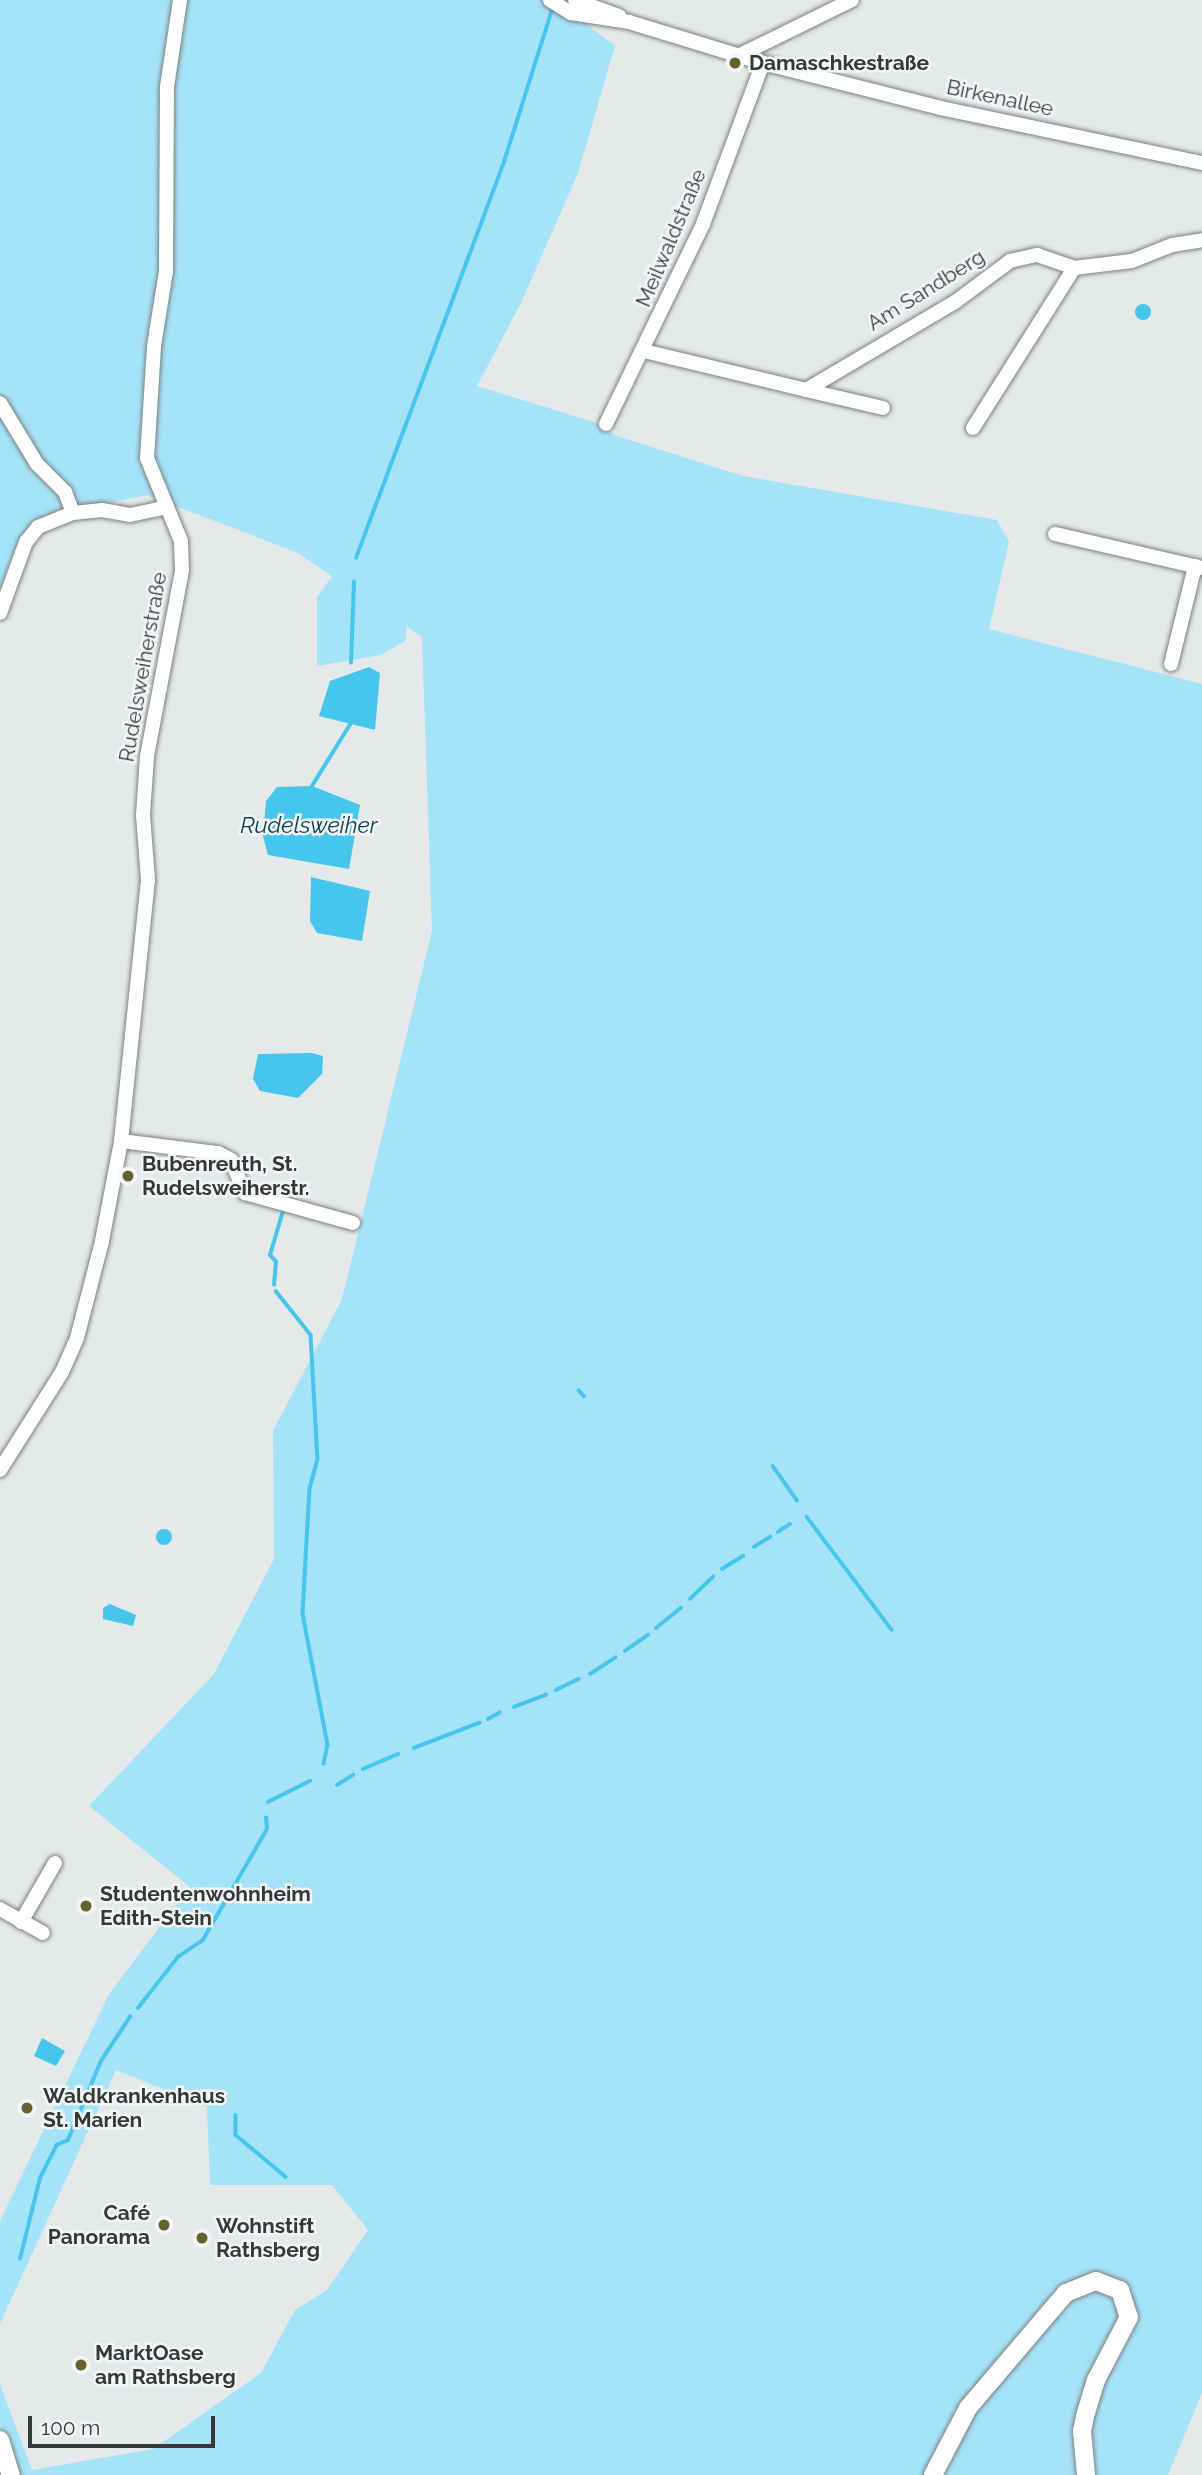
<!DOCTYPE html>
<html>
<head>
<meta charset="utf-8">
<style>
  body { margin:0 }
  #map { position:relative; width:1202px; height:2475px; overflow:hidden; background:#e5e9ea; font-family:Raleway,sans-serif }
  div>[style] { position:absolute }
  .green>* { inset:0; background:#a5e3f9 }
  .water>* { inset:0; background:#46c6ec }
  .round { border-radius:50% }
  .stream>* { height:3.5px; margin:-1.75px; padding:0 1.75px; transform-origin:1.75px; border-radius:1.75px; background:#46c6ec }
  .roads { filter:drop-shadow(0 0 2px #7c8081) drop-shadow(0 0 2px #7c8081) }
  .minor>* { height:14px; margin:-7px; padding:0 7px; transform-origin:7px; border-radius:7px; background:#fff }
  .tertiary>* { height:18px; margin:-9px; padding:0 9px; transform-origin:9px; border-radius:9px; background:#fff }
  .dots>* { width:19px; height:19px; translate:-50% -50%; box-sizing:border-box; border:4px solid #f3f6f8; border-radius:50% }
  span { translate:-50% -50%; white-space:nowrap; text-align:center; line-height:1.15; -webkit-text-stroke:5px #f3f6f8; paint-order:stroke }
  .poi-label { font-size:21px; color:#363737; font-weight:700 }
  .left { translate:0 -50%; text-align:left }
  .right { translate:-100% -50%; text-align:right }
  .street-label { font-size:21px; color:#363737 }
  .water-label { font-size:23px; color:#0b4353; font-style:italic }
  .scale { position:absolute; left:28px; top:2416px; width:187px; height:32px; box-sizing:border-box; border:4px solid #363737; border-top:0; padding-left:9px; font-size:21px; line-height:24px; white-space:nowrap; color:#363737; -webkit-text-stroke:5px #f3f6f8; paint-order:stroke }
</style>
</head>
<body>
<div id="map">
  <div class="green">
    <div style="clip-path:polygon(0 0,555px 0,615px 46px,578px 173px,522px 301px,477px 386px,597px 423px,614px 435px,743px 476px,997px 520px,1009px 542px,989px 629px,1202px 684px,1202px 2393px,1168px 2475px,0 2475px,0 2384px,32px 2470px,153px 2449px,261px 2373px,295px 2310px,327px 2290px,368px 2230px,332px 2185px,210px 2185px,207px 2107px,116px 2070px,0 2324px,0 2221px,109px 1994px,190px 1887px,89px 1806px,214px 1674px,274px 1559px,273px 1431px,342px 1299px,432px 931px,422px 637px,407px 627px,405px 641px,381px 655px,317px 666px,317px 597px,332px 576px,298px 553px,147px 495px,105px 504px,27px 533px,14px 551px,0 589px)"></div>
  </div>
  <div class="water">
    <div class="round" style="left:1135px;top:304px;width:16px;height:16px"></div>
    <div style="clip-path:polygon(369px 667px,380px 673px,375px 730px,319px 716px,330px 681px)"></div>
    <div style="clip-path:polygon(312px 786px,360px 805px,349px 869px,268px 855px,263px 836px,266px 801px,277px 787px)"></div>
    <div style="clip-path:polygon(311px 877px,370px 891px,362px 941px,317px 933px,310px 921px)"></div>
    <div style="clip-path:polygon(312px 1053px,323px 1056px,322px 1074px,298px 1098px,260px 1091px,253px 1079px,258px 1054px)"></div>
    <div class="round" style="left:156px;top:1529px;width:16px;height:16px"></div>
    <div style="clip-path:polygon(110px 1604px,136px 1615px,133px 1626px,103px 1619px,103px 1608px)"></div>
    <div style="clip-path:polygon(42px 2038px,65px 2051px,56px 2066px,34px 2056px)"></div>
  </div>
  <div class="stream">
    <div style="left:356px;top:558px;width:423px;rotate:-69.5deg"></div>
    <div style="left:504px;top:162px;width:159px;rotate:-72.5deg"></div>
    <div style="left:351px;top:663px;width:81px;rotate:-87.9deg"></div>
    <div style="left:312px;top:786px;width:74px;rotate:-58.2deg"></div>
    <div style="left:274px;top:1285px;width:23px;rotate:-85deg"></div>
    <div style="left:276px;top:1262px;width:9px;rotate:-131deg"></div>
    <div style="left:270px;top:1255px;width:46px;rotate:-73.5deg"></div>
    <div style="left:276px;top:1291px;width:56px;rotate:51.5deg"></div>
    <div style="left:311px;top:1335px;width:124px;rotate:86.8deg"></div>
    <div style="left:318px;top:1459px;width:30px;rotate:105deg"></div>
    <div style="left:310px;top:1488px;width:126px;rotate:93.2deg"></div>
    <div style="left:303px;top:1614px;width:133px;rotate:79.2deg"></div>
    <div style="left:328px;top:1745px;width:19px;rotate:102deg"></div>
    <div style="left:579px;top:1390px;width:8px;rotate:50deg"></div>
    <div style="left:773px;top:1466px;width:42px;rotate:54.8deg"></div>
    <div style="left:807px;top:1517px;width:141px;rotate:53deg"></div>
    <div style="left:778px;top:1532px;width:14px;rotate:-34deg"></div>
    <div style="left:754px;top:1547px;width:19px;rotate:-32deg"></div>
    <div style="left:722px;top:1569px;width:25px;rotate:-32deg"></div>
    <div style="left:690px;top:1599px;width:32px;rotate:-44deg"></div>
    <div style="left:656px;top:1628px;width:32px;rotate:-39deg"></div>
    <div style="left:625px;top:1651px;width:28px;rotate:-35deg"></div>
    <div style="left:590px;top:1674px;width:30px;rotate:-33deg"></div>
    <div style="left:556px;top:1690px;width:25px;rotate:-26deg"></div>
    <div style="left:514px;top:1707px;width:34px;rotate:-21deg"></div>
    <div style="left:488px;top:1719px;width:13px;rotate:-29deg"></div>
    <div style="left:414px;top:1748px;width:70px;rotate:-21deg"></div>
    <div style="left:363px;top:1769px;width:38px;rotate:-23deg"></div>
    <div style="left:337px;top:1785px;width:19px;rotate:-32deg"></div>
    <div style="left:268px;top:1802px;width:47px;rotate:-26.6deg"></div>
    <div style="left:138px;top:2008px;width:65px;rotate:-51.9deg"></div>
    <div style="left:178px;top:1957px;width:30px;rotate:-34deg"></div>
    <div style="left:203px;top:1940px;width:128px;rotate:-60deg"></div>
    <div style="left:267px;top:1829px;width:11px;rotate:-95deg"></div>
    <div style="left:236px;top:2115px;width:20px;rotate:90deg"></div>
    <div style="left:236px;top:2135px;width:65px;rotate:40deg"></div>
    <div style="left:20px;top:2259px;width:83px;rotate:-76.1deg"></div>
    <div style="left:40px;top:2178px;width:37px;rotate:-63deg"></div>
    <div style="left:57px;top:2145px;width:12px;rotate:-24deg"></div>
    <div style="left:68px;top:2140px;width:86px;rotate:-67.3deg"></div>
    <div style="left:101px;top:2061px;width:53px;rotate:-56.6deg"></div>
  </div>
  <div class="roads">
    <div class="minor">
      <div style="left:550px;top:0;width:25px;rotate:32deg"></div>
      <div style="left:571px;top:13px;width:59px;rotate:8.8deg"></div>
      <div style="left:629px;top:22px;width:140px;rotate:17deg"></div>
      <div style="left:763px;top:63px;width:184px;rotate:14.2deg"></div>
      <div style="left:941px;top:108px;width:267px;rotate:11.9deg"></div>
      <div style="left:575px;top:0;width:47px;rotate:20deg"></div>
      <div style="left:738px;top:56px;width:127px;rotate:-26.2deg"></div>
      <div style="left:644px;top:351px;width:167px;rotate:13.5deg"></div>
      <div style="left:806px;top:390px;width:173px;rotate:-30.6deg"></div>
      <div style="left:955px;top:302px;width:69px;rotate:-36.7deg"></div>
      <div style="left:1010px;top:261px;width:28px;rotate:-13deg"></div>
      <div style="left:1037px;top:255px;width:39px;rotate:19deg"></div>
      <div style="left:806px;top:390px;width:79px;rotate:13.2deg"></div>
      <div style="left:0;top:403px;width:71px;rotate:58.8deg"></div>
      <div style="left:37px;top:464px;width:40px;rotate:45deg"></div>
      <div style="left:65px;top:492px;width:22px;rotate:69deg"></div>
      <div style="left:606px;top:424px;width:222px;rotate:-64.1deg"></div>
      <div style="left:703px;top:224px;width:172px;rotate:-69.6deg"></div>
      <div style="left:973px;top:428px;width:189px;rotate:-57.7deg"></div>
      <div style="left:1074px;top:268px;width:58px;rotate:-6.9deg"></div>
      <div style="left:1132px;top:261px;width:43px;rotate:-21.8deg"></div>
      <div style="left:1172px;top:245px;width:30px;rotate:-9deg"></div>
      <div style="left:1055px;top:534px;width:151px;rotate:13deg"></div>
      <div style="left:0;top:613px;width:76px;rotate:-69.9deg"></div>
      <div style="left:26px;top:542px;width:19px;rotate:-51deg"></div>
      <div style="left:38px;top:527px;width:38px;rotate:-22deg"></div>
      <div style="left:73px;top:513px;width:29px;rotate:-6deg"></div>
      <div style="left:102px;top:510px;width:28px;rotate:10deg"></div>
      <div style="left:130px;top:515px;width:35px;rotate:-12deg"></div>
      <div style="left:1171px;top:664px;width:101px;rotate:-76.2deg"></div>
      <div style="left:121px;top:1141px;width:98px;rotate:7.1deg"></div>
      <div style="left:218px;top:1153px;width:15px;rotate:28deg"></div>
      <div style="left:231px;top:1160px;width:36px;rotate:67deg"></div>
      <div style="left:245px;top:1193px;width:112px;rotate:15.5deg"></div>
      <div style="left:0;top:1470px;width:116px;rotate:-57.7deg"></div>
      <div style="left:62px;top:1372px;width:37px;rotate:-66deg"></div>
      <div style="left:77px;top:1338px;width:100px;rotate:-75.5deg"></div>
      <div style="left:102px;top:1241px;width:102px;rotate:-79.2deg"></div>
      <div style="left:121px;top:1141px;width:262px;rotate:-84.1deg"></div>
      <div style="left:148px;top:880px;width:65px;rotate:-94.4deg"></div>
      <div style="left:143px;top:815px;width:59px;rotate:-86.1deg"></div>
      <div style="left:147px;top:756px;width:189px;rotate:-79.3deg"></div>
      <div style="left:182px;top:570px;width:29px;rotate:-92deg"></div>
      <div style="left:181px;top:541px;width:90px;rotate:-112.3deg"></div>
      <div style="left:147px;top:458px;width:112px;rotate:-86.4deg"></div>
      <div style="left:154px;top:346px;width:76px;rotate:-80.9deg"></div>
      <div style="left:166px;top:271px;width:184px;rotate:-89.7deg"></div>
      <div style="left:167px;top:87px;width:88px;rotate:-81.5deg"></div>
      <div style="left:0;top:1909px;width:49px;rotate:29.2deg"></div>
      <div style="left:21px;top:1922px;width:68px;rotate:-60deg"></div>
    </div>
    <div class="tertiary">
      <div style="left:0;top:2440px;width:37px;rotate:73deg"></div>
      <div style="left:933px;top:2475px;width:76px;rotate:-62.4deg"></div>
      <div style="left:968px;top:2408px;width:151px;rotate:-49.6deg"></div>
      <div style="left:1066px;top:2293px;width:32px;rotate:-22deg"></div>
      <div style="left:1096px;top:2281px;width:26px;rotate:21deg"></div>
      <div style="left:1120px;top:2290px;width:28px;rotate:72deg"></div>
      <div style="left:1129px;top:2317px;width:71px;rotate:117.6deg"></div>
      <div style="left:1096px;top:2380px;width:34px;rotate:107deg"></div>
      <div style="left:1086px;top:2412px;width:19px;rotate:102deg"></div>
      <div style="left:1082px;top:2431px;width:44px;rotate:84.8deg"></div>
    </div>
  </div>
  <div class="dots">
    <div style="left:735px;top:63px;background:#69612d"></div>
    <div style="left:128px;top:1176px;background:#69612d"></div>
    <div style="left:86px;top:1906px;background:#69612d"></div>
    <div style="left:27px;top:2108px;background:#69612d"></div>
    <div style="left:164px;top:2225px;background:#69612d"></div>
    <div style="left:202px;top:2238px;background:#69612d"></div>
    <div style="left:81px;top:2365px;background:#69612d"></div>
  </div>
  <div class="poi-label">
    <span class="left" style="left:749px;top:63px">Damaschkestraße</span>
    <span class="left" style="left:142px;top:1176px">Bubenreuth, St.<br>Rudelsweiherstr.</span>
    <span class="left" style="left:100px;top:1906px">Studentenwohnheim<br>Edith-Stein</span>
    <span class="left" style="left:43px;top:2108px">Waldkrankenhaus<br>St. Marien</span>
    <span class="right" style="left:150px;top:2225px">Café<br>Panorama</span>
    <span class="left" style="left:216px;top:2238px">Wohnstift<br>Rathsberg</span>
    <span class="left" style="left:95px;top:2365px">MarktOase<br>am Rathsberg</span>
  </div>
  <div class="street-label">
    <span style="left:1000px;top:98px;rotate:12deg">Birkenallee</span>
    <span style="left:671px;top:238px;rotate:-67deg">Meilwaldstraße</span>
    <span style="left:926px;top:290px;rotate:-32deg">Am Sandberg</span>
    <span style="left:143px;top:667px;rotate:-80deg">Rudelsweiherstraße</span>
  </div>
  <div class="water-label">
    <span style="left:309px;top:825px">Rudelsweiher</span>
  </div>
  <div class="scale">100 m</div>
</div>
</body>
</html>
